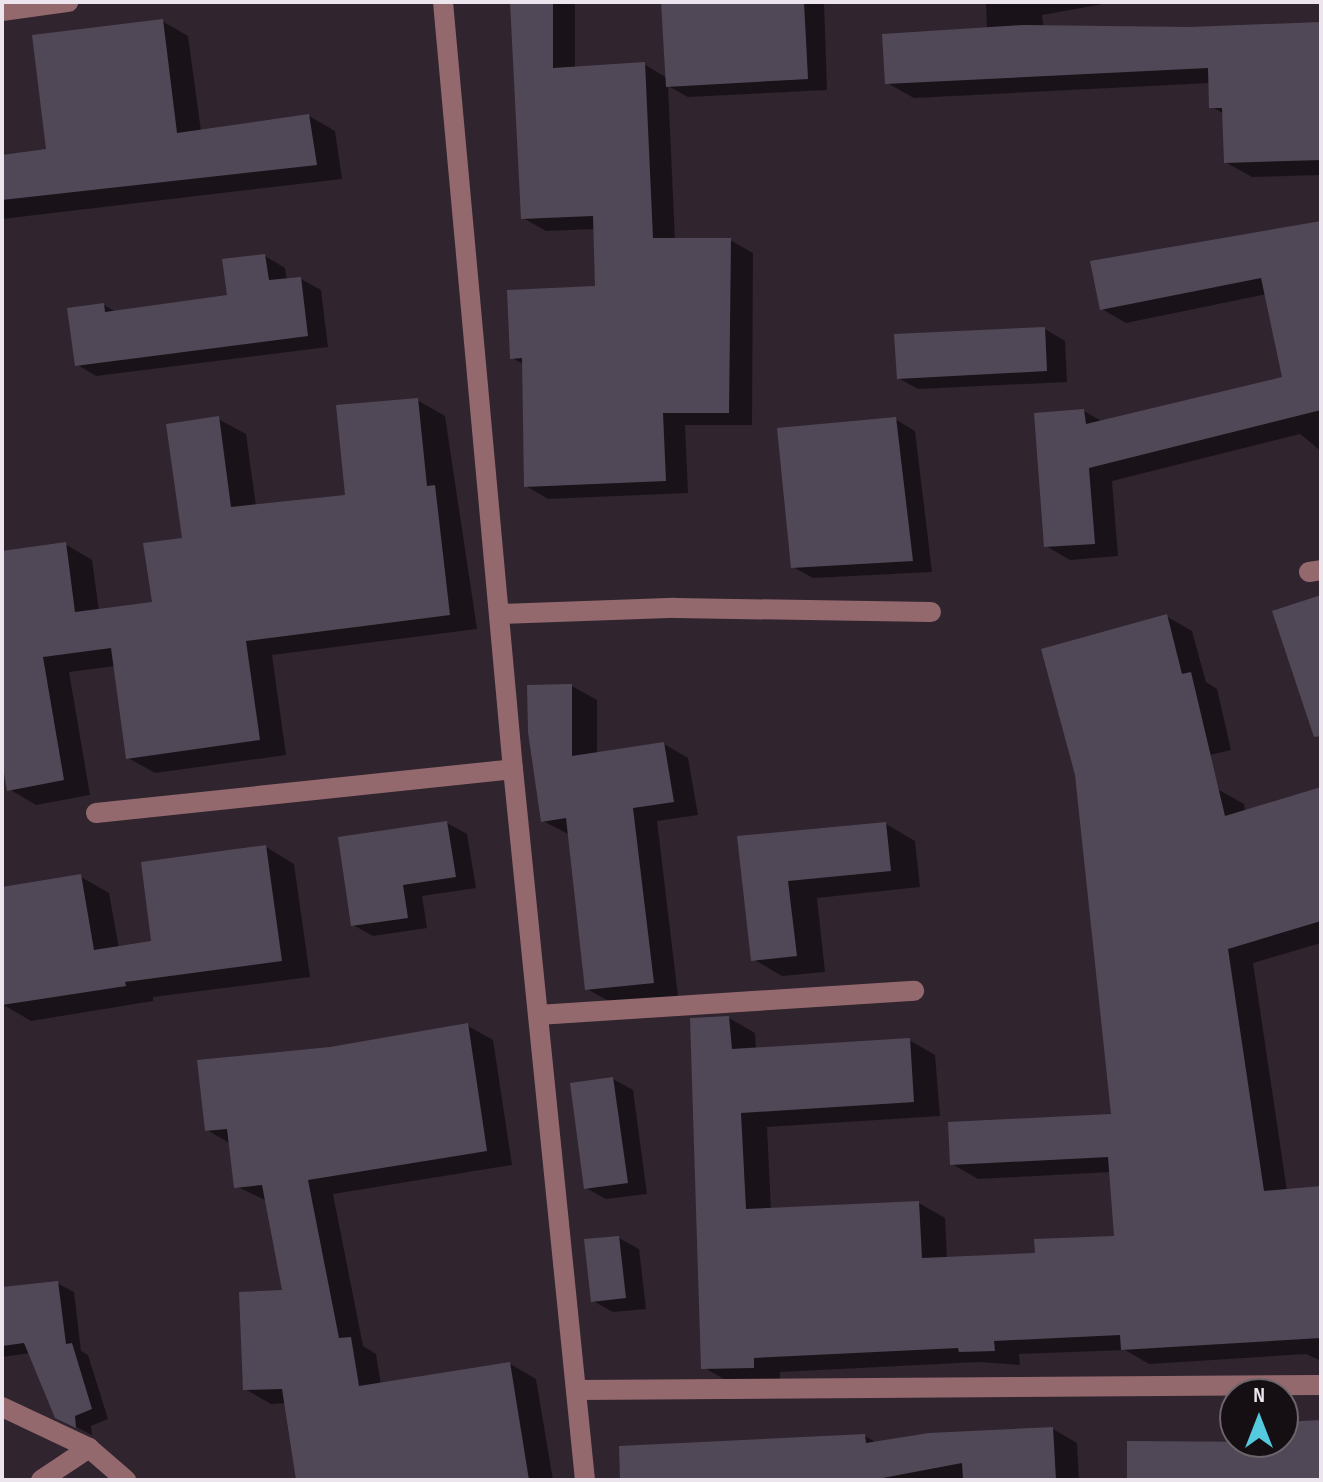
<!DOCTYPE html>
<html>
<head>
<meta charset="utf-8">
<style>
  body { margin:0 }
  #map { position:relative; width:1323px; height:1482px; overflow:hidden; background:#30242f; font-family:"Sofia Sans Condensed",sans-serif }
  div>[style] { position:absolute }
  .shadow>* { inset:0; background:#0007 }
  .building>* { inset:0; background:#514857 }
  .minor>* { height:20px; margin:-10px; padding:0 10px; transform-origin:10px; border-radius:10px; background:#94696e }
  span { translate:-50% -50%; white-space:nowrap; text-align:center; line-height:1.15; -webkit-text-stroke:6px #150f14; paint-order:stroke }
  .frame { position:absolute; inset:0; border:4px solid #ede5ed; pointer-events:none }
  .north { position:absolute; left:1219px; top:1378px; width:80px; height:80px; box-sizing:border-box; background:#150f14; border:2px solid #6b656b; border-radius:50%; rotate:0deg; font-size:22px; font-weight:700; line-height:32px; text-align:center; color:#ede5ed }
  .north::after { content:''; display:block; margin:auto; width:28px; height:36px; background:#54cade; clip-path:polygon(50% 0,100% 100%,50% 72%,0 100%) }
</style>
</head>
<body>
<div id="map">
  <div class="shadow">
    <div style="clip-path:polygon(512px 2px,575px 2px,575px 68px,644px 64px,667px 78px,663px 2px,824px 2px,827px 90px,688px 97px,668px 86px,675px 240px,730px 240px,753px 253px,752px 425px,685px 425px,688px 493px,548px 499px,526px 486px,525px 365px,512px 358px,597px 288px,595px 229px,546px 231px,523px 218px)"></div>
    <div style="clip-path:polygon(986px 2px,1115px 2px,1042px 15px,1045px 36px,1321px 24px,1321px 175px,1252px 177px,1225px 162px,1224px 114px,1211px 106px,1210px 83px,914px 98px,887px 83px,987px 29px)"></div>
    <div style="clip-path:polygon(162px 21px,188px 36px,201px 131px,309px 116px,335px 131px,342px 179px,2px 219px,2px 157px,48px 151px)"></div>
    <div style="clip-path:polygon(1321px 223px,1321px 451px,1300px 434px,1112px 481px,1118px 556px,1070px 560px,1046px 546px,1084px 411px,1103px 422px,1284px 379px,1267px 294px,1126px 323px,1102px 309px,1092px 262px)"></div>
    <div style="clip-path:polygon(265px 256px,285px 268px,287px 280px,301px 279px,321px 290px,328px 347px,96px 376px,76px 364px,104px 305px,116px 312px,229px 297px)"></div>
    <div style="clip-path:polygon(1045px 329px,1065px 341px,1067px 382px,918px 389px,898px 378px)"></div>
    <div style="clip-path:polygon(417px 400px,445px 416px,477px 629px,272px 655px,286px 755px,155px 773px,128px 758px,116px 666px,69px 672px,90px 795px,36px 805px,9px 789px,2px 749px,2px 553px,65px 544px,92px 560px,99px 611px,154px 603px,184px 539px,218px 419px,246px 434px,256px 506px,347px 497px)"></div>
    <div style="clip-path:polygon(895px 419px,915px 431px,932px 572px,813px 578px,793px 567px)"></div>
    <div style="clip-path:polygon(1166px 616px,1192px 631px,1206px 682px,1217px 689px,1231px 750px,1210px 755px,1219px 790px,1244px 804px,1245px 812px,1321px 789px,1321px 943px,1253px 963px,1287px 1191px,1321px 1188px,1321px 1361px,1306px 1354px,1149px 1364px,1125px 1350px,1019px 1354px,1020px 1365px,979px 1362px,780px 1372px,780px 1382px,729px 1382px,703px 1367px,729px 1018px,755px 1033px,756px 1050px,909px 1040px,935px 1055px,940px 1116px,767px 1127px,771px 1210px,919px 1203px,945px 1218px,947px 1259px,1037px 1255px,1116px 1238px,1111px 1172px,978px 1179px,952px 1164px,1113px 1116px)"></div>
    <div style="clip-path:polygon(572px 686px,597px 700px,597px 754px,664px 744px,688px 758px,698px 815px,657px 821px,678px 996px,612px 1003px,587px 989px,570px 835px,543px 821px)"></div>
    <div style="clip-path:polygon(447px 823px,467px 834px,476px 888px,422px 896px,427px 928px,373px 936px,353px 925px)"></div>
    <div style="clip-path:polygon(886px 824px,915px 841px,920px 887px,817px 898px,825px 972px,782px 976px,753px 959px,740px 838px)"></div>
    <div style="clip-path:polygon(266px 847px,294px 864px,310px 977px,153px 997px,153px 1001px,31px 1021px,2px 1004px,2px 890px,81px 877px,109px 893px,119px 948px,154px 943px)"></div>
    <div style="clip-path:polygon(468px 1026px,493px 1040px,512px 1165px,333px 1194px,363px 1346px,376px 1354px,381px 1385px,510px 1364px,536px 1379px,553px 1480px,298px 1480px,287px 1403px,271px 1404px,245px 1389px,285px 1292px,267px 1201px,236px 1186px,231px 1144px,207px 1130px,330px 1049px)"></div>
    <div style="clip-path:polygon(613px 1079px,633px 1090px,647px 1194px,606px 1199px,586px 1188px)"></div>
    <div style="clip-path:polygon(619px 1238px,639px 1249px,646px 1309px,613px 1312px,593px 1301px)"></div>
    <div style="clip-path:polygon(57px 1283px,74px 1292px,81px 1351px,88px 1355px,108px 1419px,91px 1426px,92px 1435px,74px 1426px,31px 1353px,2px 1357px,2px 1289px)"></div>
    <div style="clip-path:polygon(1053px 1429px,1077px 1443px,1079px 1480px,622px 1480px,865px 1436px,877px 1443px)"></div>
  </div>
  <div class="building">
    <div style="clip-path:polygon(510px 2px,553px 2px,553px 68px,645px 62px,653px 238px,731px 238px,729px 413px,663px 413px,666px 481px,524px 487px,522px 358px,510px 359px,507px 290px,595px 286px,593px 216px,521px 219px)"></div>
    <div style="clip-path:polygon(661px 2px,804px 2px,808px 79px,666px 87px)"></div>
    <div style="clip-path:polygon(163px 19px,177px 133px,309px 114px,317px 165px,2px 200px,2px 155px,46px 149px,32px 35px)"></div>
    <div style="clip-path:polygon(1321px 22px,1321px 160px,1224px 163px,1222px 108px,1209px 108px,1208px 68px,885px 84px,882px 34px,1023px 25px,1190px 27px)"></div>
    <div style="clip-path:polygon(1321px 221px,1321px 410px,1089px 468px,1095px 544px,1044px 547px,1034px 413px,1084px 409px,1086px 424px,1282px 377px,1261px 278px,1100px 310px,1090px 261px)"></div>
    <div style="clip-path:polygon(265px 254px,269px 280px,301px 277px,308px 336px,75px 366px,67px 308px,104px 303px,105px 312px,227px 295px,222px 259px)"></div>
    <div style="clip-path:polygon(1045px 327px,1047px 371px,897px 379px,894px 334px)"></div>
    <div style="clip-path:polygon(418px 398px,427px 486px,435px 485px,450px 615px,246px 641px,260px 740px,126px 759px,111px 648px,43px 657px,64px 780px,7px 791px,2px 761px,2px 551px,66px 542px,75px 612px,152px 602px,143px 543px,182px 538px,166px 424px,219px 416px,231px 507px,345px 495px,336px 405px)"></div>
    <div style="clip-path:polygon(896px 417px,913px 561px,791px 568px,777px 428px)"></div>
    <div style="clip-path:polygon(1321px 595px,1321px 736px,1314px 737px,1272px 611px)"></div>
    <div style="clip-path:polygon(1167px 614px,1182px 674px,1191px 672px,1225px 816px,1321px 787px,1321px 921px,1228px 949px,1264px 1191px,1321px 1186px,1321px 1338px,1121px 1350px,1120px 1335px,994px 1341px,995px 1351px,959px 1352px,958px 1348px,754px 1358px,754px 1368px,701px 1369px,690px 1018px,729px 1016px,732px 1049px,910px 1038px,914px 1102px,741px 1113px,746px 1209px,919px 1201px,922px 1258px,1035px 1253px,1034px 1239px,1114px 1236px,1108px 1157px,950px 1165px,948px 1122px,1111px 1114px,1075px 775px,1041px 649px)"></div>
    <div style="clip-path:polygon(572px 684px,572px 756px,664px 742px,674px 802px,633px 808px,654px 983px,585px 990px,566px 818px,541px 822px,528px 732px,527px 685px)"></div>
    <div style="clip-path:polygon(447px 821px,456px 877px,403px 885px,408px 918px,351px 926px,338px 837px)"></div>
    <div style="clip-path:polygon(886px 822px,891px 871px,788px 881px,797px 956px,751px 961px,737px 836px)"></div>
    <div style="clip-path:polygon(266px 845px,282px 961px,125px 982px,126px 986px,2px 1005px,2px 887px,81px 874px,94px 950px,151px 941px,141px 862px)"></div>
    <div style="clip-path:polygon(468px 1023px,487px 1151px,308px 1180px,339px 1338px,351px 1337px,359px 1386px,510px 1362px,529px 1480px,296px 1480px,282px 1389px,243px 1390px,239px 1292px,282px 1290px,262px 1185px,234px 1188px,227px 1129px,205px 1131px,197px 1060px,330px 1047px)"></div>
    <div style="clip-path:polygon(613px 1077px,628px 1183px,584px 1189px,570px 1083px)"></div>
    <div style="clip-path:polygon(619px 1236px,626px 1298px,591px 1302px,584px 1239px)"></div>
    <div style="clip-path:polygon(58px 1281px,66px 1344px,72px 1343px,92px 1409px,75px 1416px,76px 1428px,55px 1418px,24px 1343px,2px 1346px,2px 1287px)"></div>
    <div style="clip-path:polygon(1321px 1420px,1321px 1480px,1127px 1480px,1127px 1441px,1283px 1442px,1283px 1422px)"></div>
    <div style="clip-path:polygon(1053px 1427px,1056px 1480px,963px 1480px,962px 1463px,872px 1480px,620px 1480px,619px 1446px,865px 1434px,866px 1443px,929px 1433px)"></div>
  </div>
  <div class="minor">
    <div style="left:443px;top:2px;width:770px;rotate:84.79deg"></div>
    <div style="left:513px;top:769px;width:715px;rotate:84.22deg"></div>
    <div style="left:2px;top:11px;width:67px;rotate:-7.8deg"></div>
    <div style="left:1309px;top:572px;width:12px;rotate:-9deg"></div>
    <div style="left:499px;top:614px;width:176px;rotate:-2deg"></div>
    <div style="left:675px;top:608px;width:256px;rotate:0.9deg"></div>
    <div style="left:96px;top:813px;width:419px;rotate:-6deg"></div>
    <div style="left:538px;top:1015px;width:377px;rotate:-3.7deg"></div>
    <div style="left:577px;top:1390px;width:744px;rotate:-0.39deg"></div>
    <div style="left:2px;top:1407px;width:96px;rotate:25.2deg"></div>
    <div style="left:89px;top:1448px;width:49px;rotate:40.9deg"></div>
    <div style="left:41px;top:1480px;width:58px;rotate:-33.7deg"></div>
  </div>
  <div class="frame"></div>
  <div class="north">N</div>
</div>
</body>
</html>
